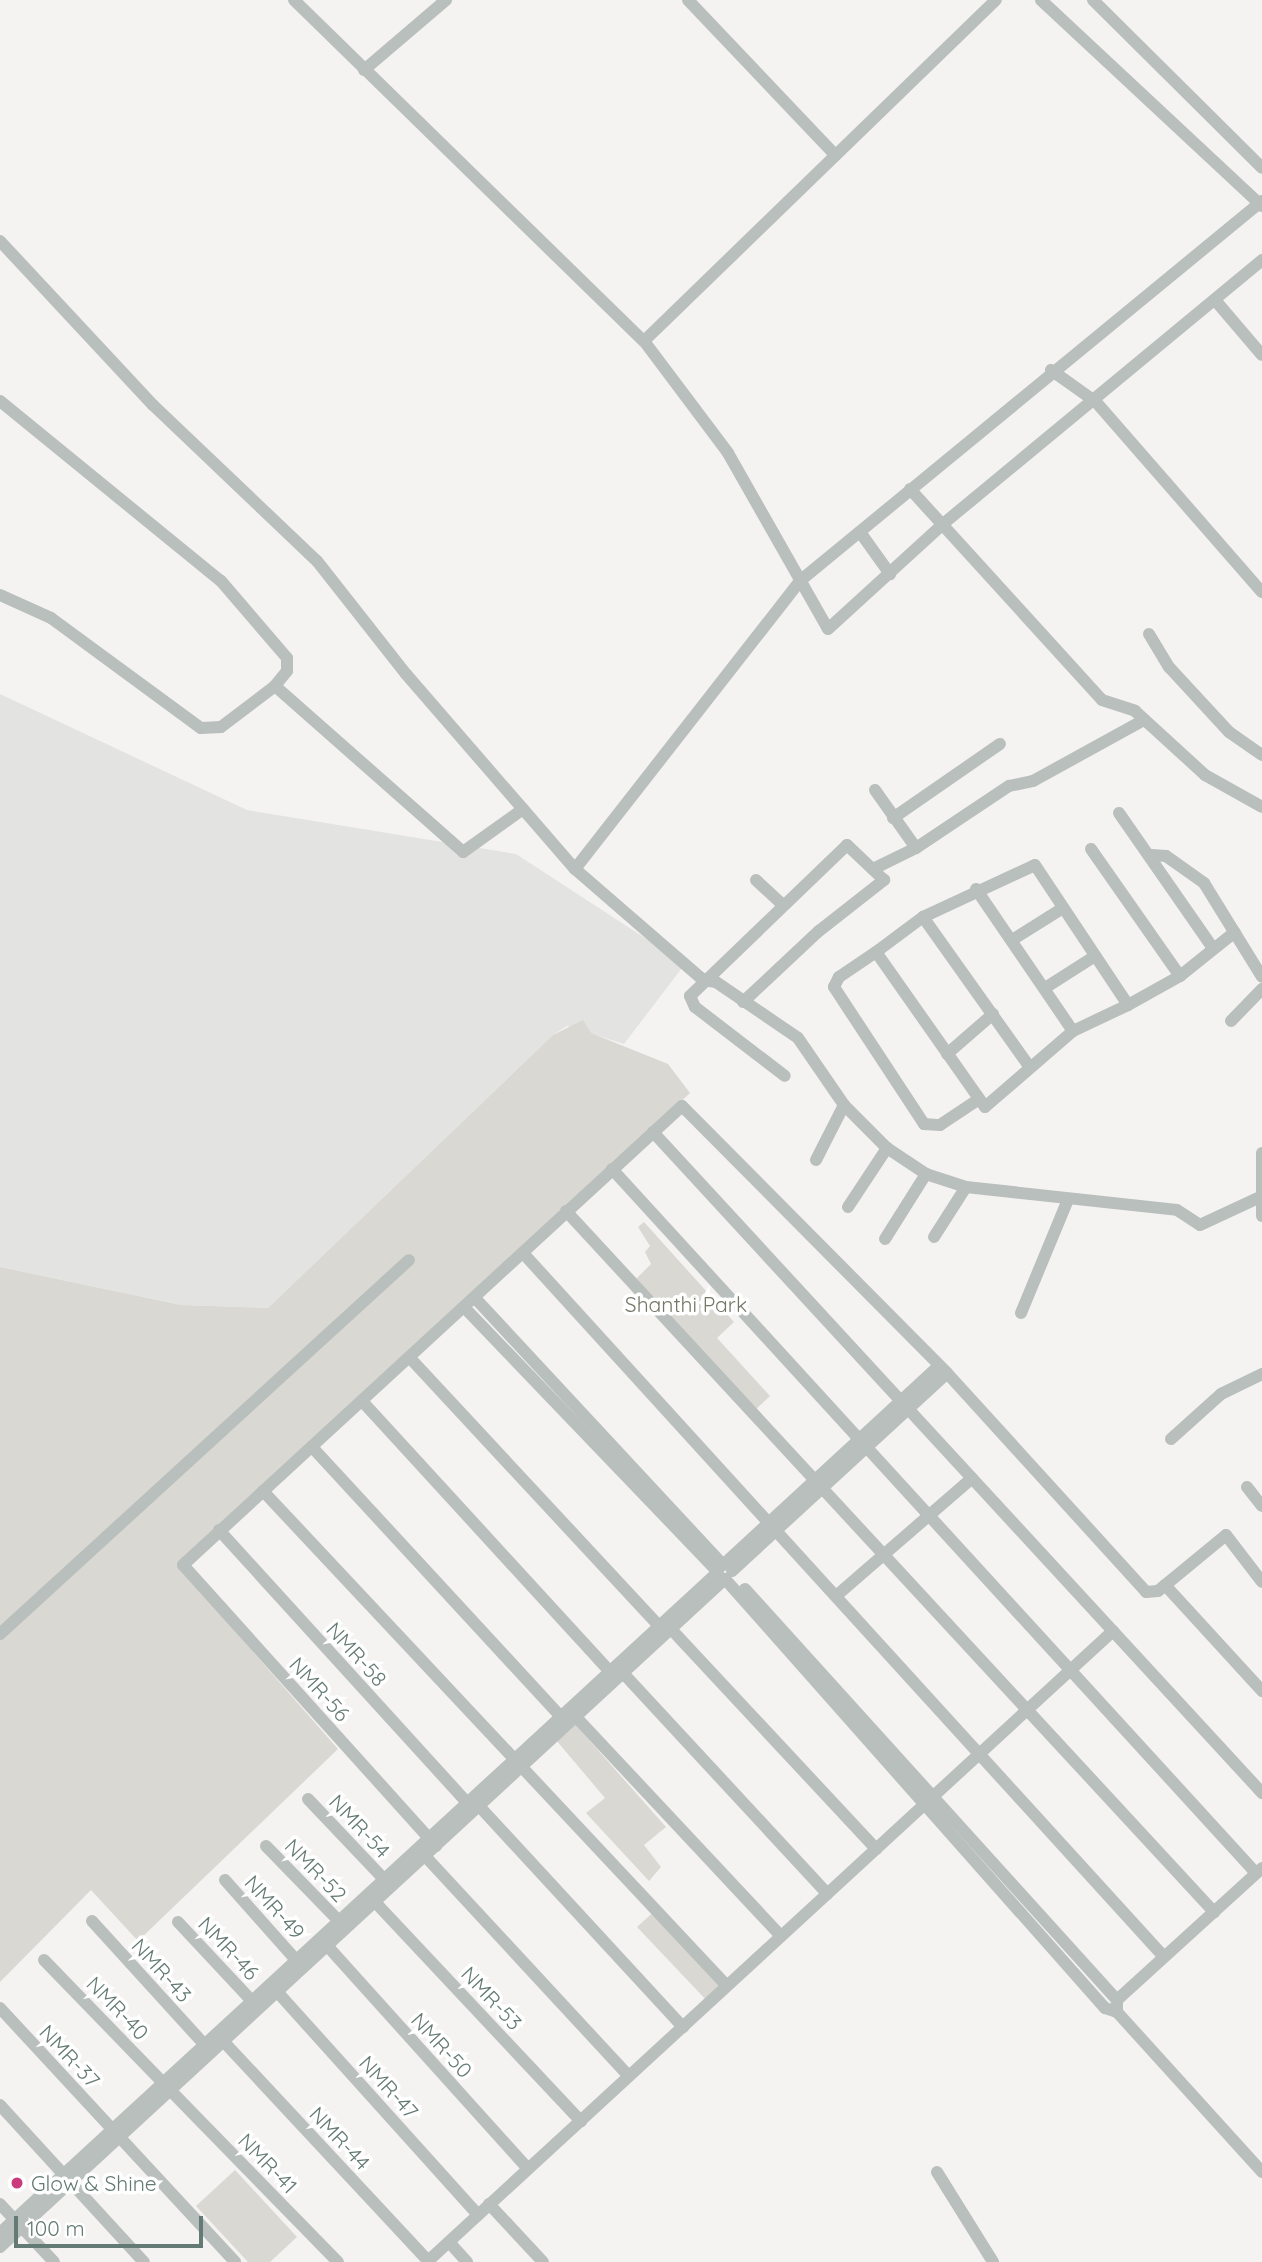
<!DOCTYPE html>
<html>
<head>
<meta charset="utf-8">
<style>
  body { margin:0 }
  #map { position:relative; width:1262px; height:2262px; overflow:hidden; background:#f5f3f2; font-family:Quicksand,sans-serif }
  div>[style] { position:absolute }
  .built>* { inset:0; background:#e3e3e2 }
  .green>* { inset:0; background:#d9d8d2 }
  .minor>* { height:12px; margin:-6px; padding:0 6px; transform-origin:6px; border-radius:6px; background:#b8bfbd }
  .dots>* { width:19px; height:19px; translate:-50% -50%; box-sizing:border-box; border:4px solid #fff; border-radius:50% }
  span { translate:-50% -50%; white-space:nowrap; text-align:center; line-height:1.15; -webkit-text-stroke:7px #fff; paint-order:stroke }
  .park-label { font-size:21px; color:#757766 }
  .street-label { font-size:21px; color:#647a74 }
  .poi-label { font-size:21px; color:#647a74 }
  .left { translate:0 -50%; text-align:left }
  .scale { position:absolute; left:14px; top:2216px; width:189px; height:32px; box-sizing:border-box; border:4px solid #647a74; border-top:0; padding-left:9px; font-size:21px; line-height:24px; white-space:nowrap; color:#647a74; -webkit-text-stroke:5px #fff; paint-order:stroke }
</style>
</head>
<body>
<div id="map">
  <div class="built">
    <div style="clip-path:polygon(0 694px,247px 810px,516px 854px,685px 964px,624px 1044px,567px 1026px,553px 1035px,268px 1308px,181px 1305px,0 1267px)"></div>
  </div>
  <div class="green">
    <div style="clip-path:polygon(583px 1020px,591px 1033px,668px 1064px,690px 1093px,177px 1565px,338px 1749px,138px 1941px,91px 1890px,0 1982px,0 1267px,181px 1305px,268px 1308px,553px 1035px)"></div>
    <div style="clip-path:polygon(644px 1222px,734px 1322px,717px 1338px,770px 1396px,754px 1411px,634px 1281px,651px 1264px,645px 1252px,650px 1246px,638px 1227px)"></div>
    <div style="clip-path:polygon(575px 1724px,666px 1827px,644px 1845px,661px 1867px,649px 1881px,586px 1813px,605px 1798px,556px 1740px)"></div>
    <div style="clip-path:polygon(658px 1908px,727px 1986px,709px 2003px,637px 1927px)"></div>
    <div style="clip-path:polygon(235px 2170px,297px 2237px,270px 2262px,248px 2262px,196px 2206px)"></div>
  </div>
  <div class="minor">
    <div style="left:294px;top:0;width:489px;rotate:44.3deg"></div>
    <div style="left:644px;top:341px;width:140px;rotate:53.1deg"></div>
    <div style="left:728px;top:453px;width:202px;rotate:60.4deg"></div>
    <div style="left:828px;top:629px;width:156px;rotate:-42.4deg"></div>
    <div style="left:943px;top:524px;width:414px;rotate:-39.6deg"></div>
    <div style="left:688px;top:0;width:214px;rotate:46.5deg"></div>
    <div style="left:1041px;top:0;width:302px;rotate:43deg"></div>
    <div style="left:1093px;top:0;width:238px;rotate:44.8deg"></div>
    <div style="left:364px;top:70px;width:108px;rotate:-40.5deg"></div>
    <div style="left:0;top:241px;width:224px;rotate:47deg"></div>
    <div style="left:153px;top:405px;width:226px;rotate:43.6deg"></div>
    <div style="left:317px;top:561px;width:144px;rotate:51.8deg"></div>
    <div style="left:406px;top:674px;width:258px;rotate:49.1deg"></div>
    <div style="left:575px;top:869px;width:169px;rotate:40.9deg"></div>
    <div style="left:703px;top:980px;width:13px;rotate:9deg"></div>
    <div style="left:716px;top:982px;width:99px;rotate:34.3deg"></div>
    <div style="left:798px;top:1038px;width:81px;rotate:55.5deg"></div>
    <div style="left:844px;top:1105px;width:61px;rotate:45deg"></div>
    <div style="left:887px;top:1148px;width:47px;rotate:33.7deg"></div>
    <div style="left:926px;top:1174px;width:42px;rotate:18deg"></div>
    <div style="left:966px;top:1187px;width:212px;rotate:6.2deg"></div>
    <div style="left:1177px;top:1210px;width:27px;rotate:33deg"></div>
    <div style="left:1200px;top:1225px;width:64px;rotate:-25deg"></div>
    <div style="left:1215px;top:300px;width:72px;rotate:49.5deg"></div>
    <div style="left:644px;top:341px;width:490px;rotate:-44.1deg"></div>
    <div style="left:1051px;top:370px;width:55px;rotate:35.4deg"></div>
    <div style="left:1096px;top:402px;width:252px;rotate:48.9deg"></div>
    <div style="left:0;top:401px;width:285px;rotate:39.2deg"></div>
    <div style="left:221px;top:581px;width:101px;rotate:49.4deg"></div>
    <div style="left:287px;top:658px;width:13px;rotate:90deg"></div>
    <div style="left:287px;top:671px;width:19px;rotate:129deg"></div>
    <div style="left:910px;top:489px;width:285px;rotate:47.7deg"></div>
    <div style="left:1102px;top:700px;width:35px;rotate:18deg"></div>
    <div style="left:1135px;top:711px;width:95px;rotate:42.4deg"></div>
    <div style="left:1205px;top:775px;width:65px;rotate:29.3deg"></div>
    <div style="left:860px;top:532px;width:52px;rotate:54.5deg"></div>
    <div style="left:0;top:595px;width:56px;rotate:24.3deg"></div>
    <div style="left:51px;top:618px;width:186px;rotate:36.3deg"></div>
    <div style="left:201px;top:728px;width:20px;rotate:-3deg"></div>
    <div style="left:221px;top:727px;width:68px;rotate:-37.2deg"></div>
    <div style="left:275px;top:686px;width:251px;rotate:41.4deg"></div>
    <div style="left:463px;top:852px;width:74px;rotate:-35.6deg"></div>
    <div style="left:1149px;top:634px;width:39px;rotate:59deg"></div>
    <div style="left:1169px;top:667px;width:88px;rotate:47.3deg"></div>
    <div style="left:1229px;top:732px;width:40px;rotate:34.9deg"></div>
    <div style="left:875px;top:790px;width:71px;rotate:54.7deg"></div>
    <div style="left:1119px;top:813px;width:165px;rotate:55.2deg"></div>
    <div style="left:893px;top:818px;width:130px;rotate:-34.7deg"></div>
    <div style="left:1091px;top:849px;width:155px;rotate:55deg"></div>
    <div style="left:1152px;top:855px;width:14px;rotate:4deg"></div>
    <div style="left:1166px;top:856px;width:47px;rotate:35.4deg"></div>
    <div style="left:1204px;top:883px;width:110px;rotate:58.3deg"></div>
    <div style="left:575px;top:869px;width:367px;rotate:-52deg"></div>
    <div style="left:801px;top:580px;width:597px;rotate:-39.42deg"></div>
    <div style="left:873px;top:869px;width:48px;rotate:-26deg"></div>
    <div style="left:916px;top:848px;width:112px;rotate:-33.7deg"></div>
    <div style="left:1009px;top:786px;width:25px;rotate:-12deg"></div>
    <div style="left:1033px;top:781px;width:127px;rotate:-28.8deg"></div>
    <div style="left:756px;top:880px;width:37px;rotate:43deg"></div>
    <div style="left:976px;top:889px;width:172px;rotate:55.7deg"></div>
    <div style="left:923px;top:917px;width:181px;rotate:54.6deg"></div>
    <div style="left:1012px;top:940px;width:60px;rotate:-32.1deg"></div>
    <div style="left:876px;top:952px;width:45px;rotate:146deg"></div>
    <div style="left:839px;top:977px;width:11px;rotate:117deg"></div>
    <div style="left:834px;top:987px;width:164px;rotate:56.7deg"></div>
    <div style="left:924px;top:1124px;width:16px;rotate:4deg"></div>
    <div style="left:940px;top:1125px;width:47px;rotate:-33.7deg"></div>
    <div style="left:1045px;top:988px;width:59px;rotate:-32.6deg"></div>
    <div style="left:743px;top:1002px;width:104px;rotate:-43.1deg"></div>
    <div style="left:819px;top:931px;width:83px;rotate:-38.1deg"></div>
    <div style="left:884px;top:880px;width:51px;rotate:-136.6deg"></div>
    <div style="left:847px;top:845px;width:218px;rotate:136.1deg"></div>
    <div style="left:690px;top:996px;width:12px;rotate:66deg"></div>
    <div style="left:695px;top:1007px;width:113px;rotate:37.5deg"></div>
    <div style="left:1128px;top:1005px;width:61px;rotate:154.7deg"></div>
    <div style="left:1073px;top:1031px;width:116px;rotate:139.2deg"></div>
    <div style="left:985px;top:1107px;width:189px;rotate:-125.1deg"></div>
    <div style="left:876px;top:952px;width:59px;rotate:-36.7deg"></div>
    <div style="left:923px;top:917px;width:123px;rotate:-24.9deg"></div>
    <div style="left:1035px;top:865px;width:168px;rotate:56.4deg"></div>
    <div style="left:1128px;top:1005px;width:60px;rotate:-29.1deg"></div>
    <div style="left:1180px;top:976px;width:70px;rotate:-38.7deg"></div>
    <div style="left:1231px;top:1021px;width:45px;rotate:-45.9deg"></div>
    <div style="left:947px;top:1054px;width:61px;rotate:-41deg"></div>
    <div style="left:653px;top:1132px;width:899px;rotate:47.34deg"></div>
    <div style="left:1262px;top:1153px;width:63px;rotate:90deg"></div>
    <div style="left:816px;top:1160px;width:62px;rotate:-63deg"></div>
    <div style="left:612px;top:1169px;width:954px;rotate:47.55deg"></div>
    <div style="left:848px;top:1207px;width:71px;rotate:-56.5deg"></div>
    <div style="left:566px;top:1211px;width:955px;rotate:47.25deg"></div>
    <div style="left:934px;top:1237px;width:59px;rotate:-57.4deg"></div>
    <div style="left:885px;top:1239px;width:77px;rotate:-57.8deg"></div>
    <div style="left:523px;top:1253px;width:952px;rotate:47.68deg"></div>
    <div style="left:475px;top:1298px;width:364px;rotate:47.1deg"></div>
    <div style="left:723px;top:1565px;width:294px;rotate:-42.7deg"></div>
    <div style="left:1021px;top:1313px;width:120px;rotate:-67.5deg"></div>
    <div style="left:410px;top:1358px;width:364px;rotate:47.1deg"></div>
    <div style="left:362px;top:1401px;width:366px;rotate:47.5deg"></div>
    <div style="left:1171px;top:1439px;width:67px;rotate:-42deg"></div>
    <div style="left:1221px;top:1394px;width:46px;rotate:-26deg"></div>
    <div style="left:312px;top:1447px;width:366px;rotate:47.3deg"></div>
    <div style="left:1247px;top:1487px;width:24px;rotate:52deg"></div>
    <div style="left:263px;top:1491px;width:678px;rotate:46.85deg"></div>
    <div style="left:219px;top:1530px;width:369px;rotate:47.7deg"></div>
    <div style="left:732px;top:1571px;width:292px;rotate:-42.6deg"></div>
    <div style="left:1165px;top:1585px;width:144px;rotate:47.5deg"></div>
    <div style="left:745px;top:1589px;width:554px;rotate:47.85deg"></div>
    <div style="left:1117px;top:2000px;width:12px;rotate:90deg"></div>
    <div style="left:836px;top:1596px;width:180px;rotate:-40.9deg"></div>
    <div style="left:671px;top:1629px;width:301px;rotate:47deg"></div>
    <div style="left:0;top:1634px;width:554px;rotate:-42.44deg"></div>
    <div style="left:623px;top:1673px;width:301px;rotate:47.2deg"></div>
    <div style="left:576px;top:1717px;width:300px;rotate:46.9deg"></div>
    <div style="left:308px;top:1799px;width:110px;rotate:46.5deg"></div>
    <div style="left:479px;top:1806px;width:301px;rotate:47.3deg"></div>
    <div style="left:266px;top:1846px;width:105px;rotate:45.8deg"></div>
    <div style="left:436px;top:1846px;width:378px;rotate:-132deg"></div>
    <div style="left:183px;top:1565px;width:678px;rotate:-42.61deg"></div>
    <div style="left:682px;top:1106px;width:376px;rotate:45.2deg"></div>
    <div style="left:947px;top:1373px;width:296px;rotate:47.7deg"></div>
    <div style="left:1146px;top:1592px;width:12px;rotate:-5deg"></div>
    <div style="left:1158px;top:1591px;width:88px;rotate:-39.5deg"></div>
    <div style="left:1226px;top:1535px;width:59px;rotate:52.5deg"></div>
    <div style="left:425px;top:1856px;width:300px;rotate:47.2deg"></div>
    <div style="left:225px;top:1880px;width:107px;rotate:48.4deg"></div>
    <div style="left:375px;top:1902px;width:301px;rotate:46.8deg"></div>
    <div style="left:92px;top:1921px;width:166px;rotate:47.7deg"></div>
    <div style="left:178px;top:1922px;width:108px;rotate:46.9deg"></div>
    <div style="left:322px;top:1940px;width:308px;rotate:48deg"></div>
    <div style="left:44px;top:1960px;width:171px;rotate:45.9deg"></div>
    <div style="left:272px;top:1986px;width:308px;rotate:48deg"></div>
    <div style="left:1117px;top:2000px;width:196px;rotate:-42.3deg"></div>
    <div style="left:0;top:2008px;width:346px;rotate:47.2deg"></div>
    <div style="left:224px;top:2042px;width:299px;rotate:47deg"></div>
    <div style="left:171px;top:2091px;width:239px;rotate:45.7deg"></div>
    <div style="left:0;top:2105px;width:213px;rotate:47.5deg"></div>
    <div style="left:937px;top:2172px;width:106px;rotate:58.1deg"></div>
    <div style="left:0;top:2204px;width:79px;rotate:47deg"></div>
    <div style="left:489px;top:2204px;width:79px;rotate:47deg"></div>
    <div style="left:0;top:2233px;width:976px;rotate:-42.63deg"></div>
    <div style="left:718px;top:1572px;width:367px;rotate:-133.8deg"></div>
    <div style="left:449px;top:2242px;width:27px;rotate:48deg"></div>
    <div style="left:0;top:2247px;width:986px;rotate:-42.66deg"></div>
    <div style="left:725px;top:1579px;width:573px;rotate:48.47deg"></div>
    <div style="left:1105px;top:2008px;width:13px;rotate:18deg"></div>
    <div style="left:1117px;top:2012px;width:216px;rotate:47.8deg"></div>
    <div style="left:427px;top:2262px;width:932px;rotate:-42.61deg"></div>
  </div>
  <div class="dots">
    <div style="left:17px;top:2183px;background:#cc3a7e"></div>
  </div>
  <div class="park-label">
    <span style="left:686px;top:1304px">Shanthi Park</span>
  </div>
  <div class="street-label">
    <span style="left:357px;top:1654px;rotate:48deg">NMR-58</span>
    <span style="left:320px;top:1689px;rotate:48deg">NMR-56</span>
    <span style="left:360px;top:1826px;rotate:47deg">NMR-54</span>
    <span style="left:316px;top:1870px;rotate:46deg">NMR-52</span>
    <span style="left:275px;top:1907px;rotate:48deg">NMR-49</span>
    <span style="left:229px;top:1948px;rotate:47deg">NMR-46</span>
    <span style="left:162px;top:1970px;rotate:48deg">NMR-43</span>
    <span style="left:492px;top:1998px;rotate:47deg">NMR-53</span>
    <span style="left:118px;top:2008px;rotate:46deg">NMR-40</span>
    <span style="left:442px;top:2045px;rotate:48deg">NMR-50</span>
    <span style="left:70px;top:2056px;rotate:47deg">NMR-37</span>
    <span style="left:389px;top:2087px;rotate:48deg">NMR-47</span>
    <span style="left:340px;top:2138px;rotate:47deg">NMR-44</span>
    <span style="left:268px;top:2163px;rotate:46deg">NMR-41</span>
  </div>
  <div class="poi-label">
    <span class="left" style="left:31px;top:2183px">Glow &amp; Shine</span>
  </div>
  <div class="scale">100 m</div>
</div>
</body>
</html>
